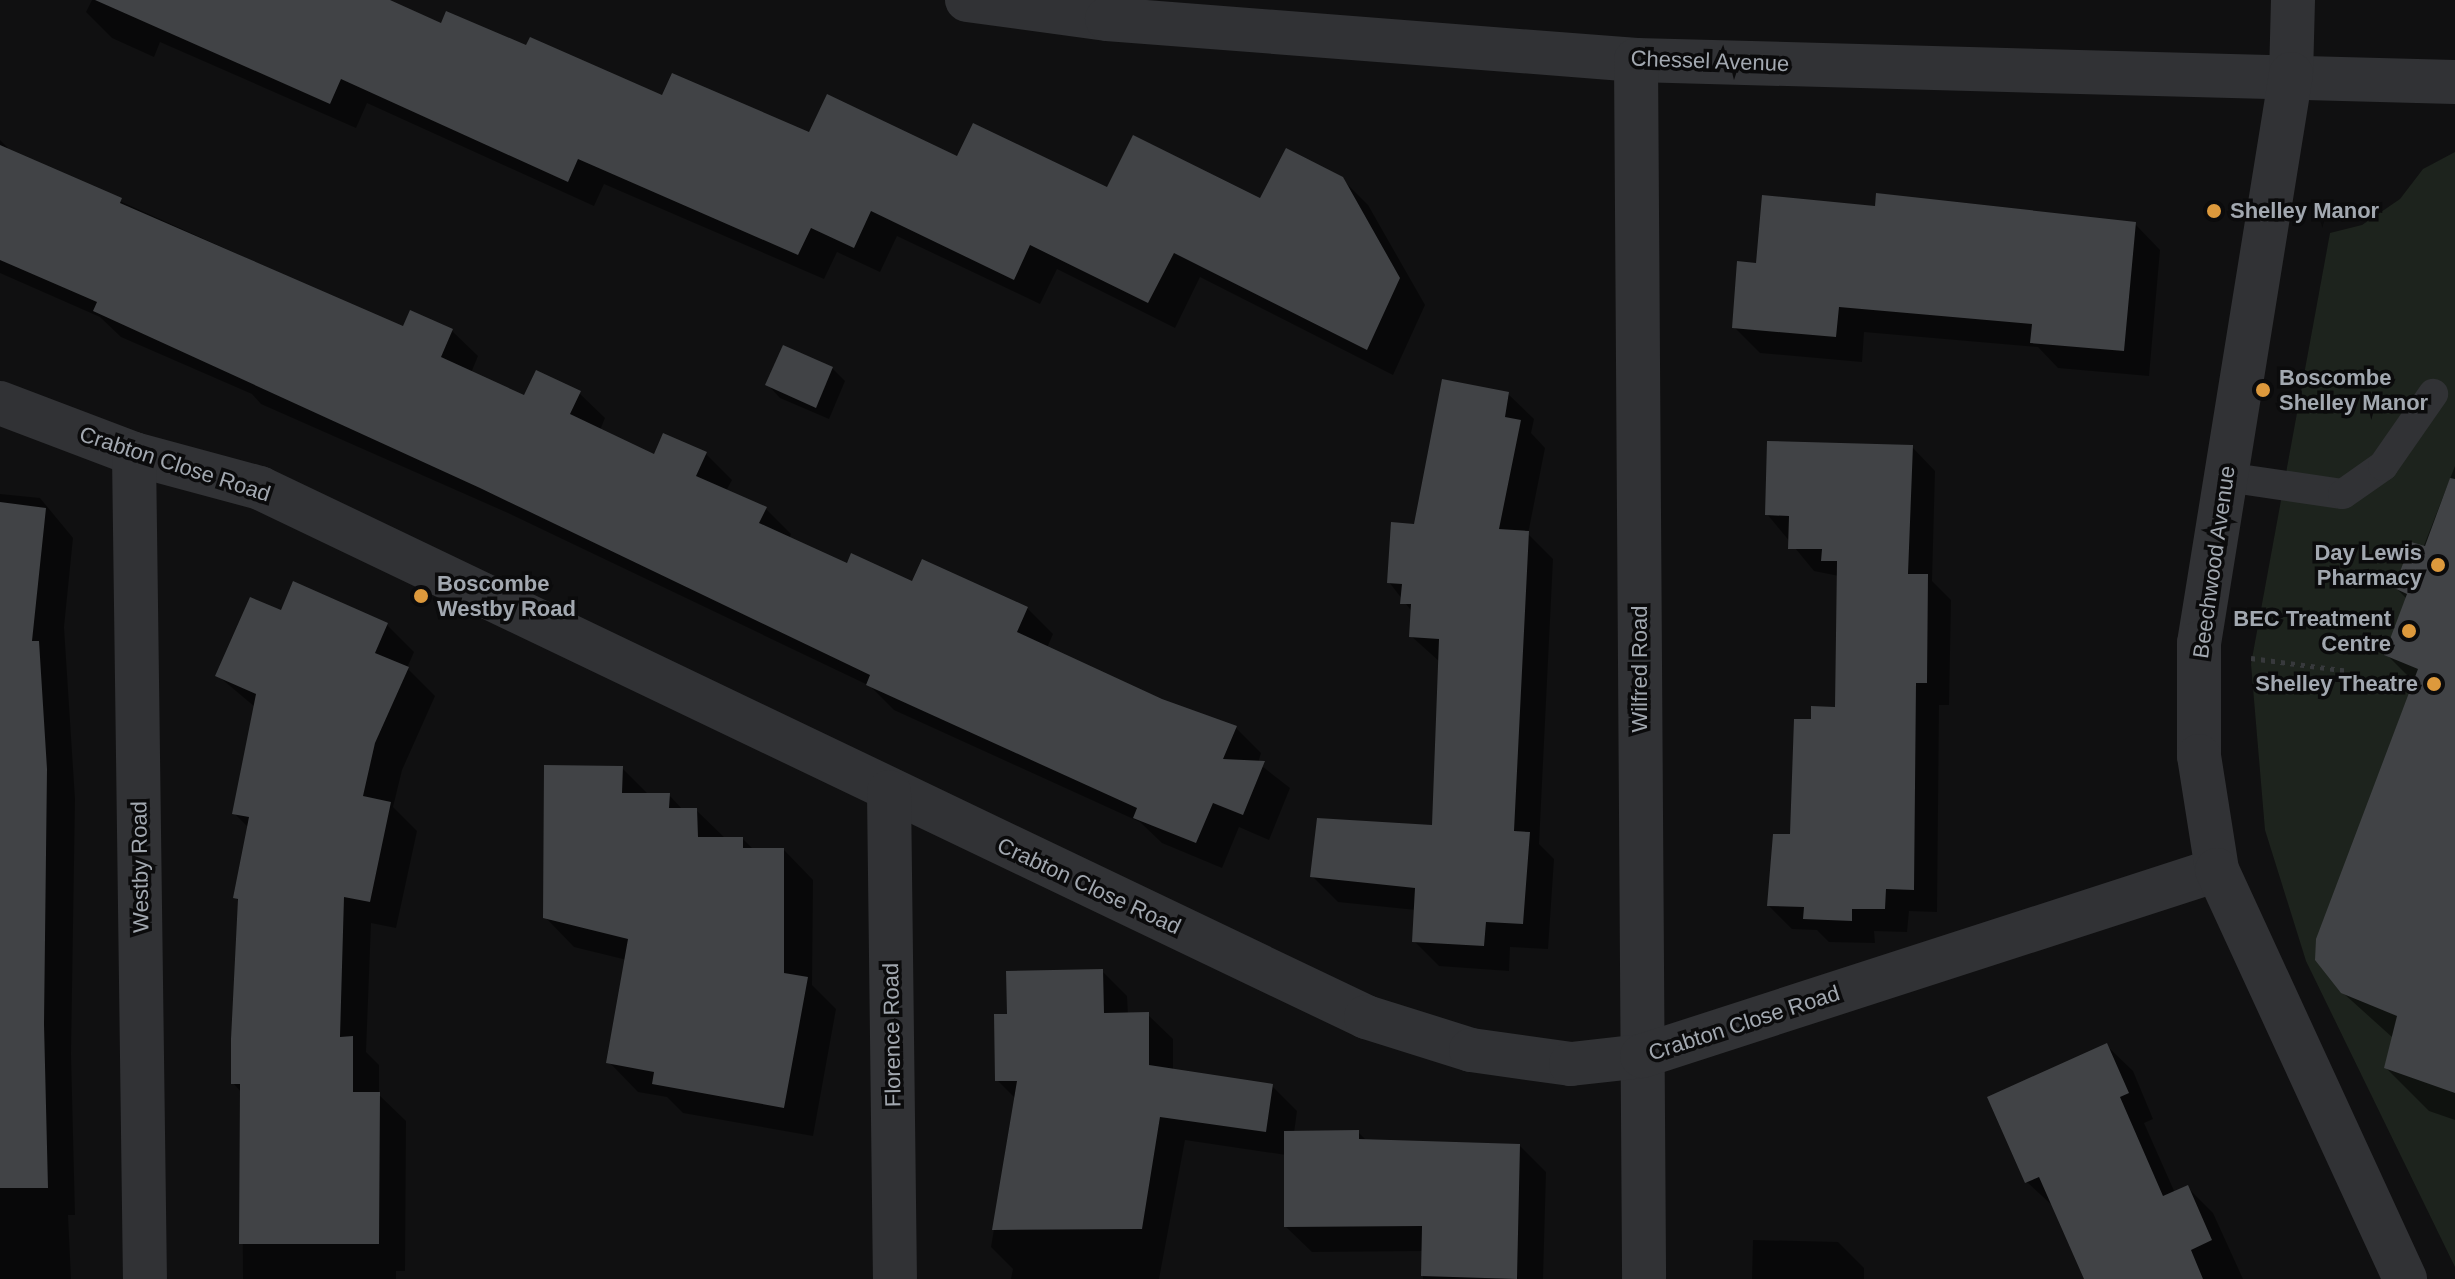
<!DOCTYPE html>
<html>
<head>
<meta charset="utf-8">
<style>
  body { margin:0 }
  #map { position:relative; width:2455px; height:1279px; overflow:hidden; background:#101011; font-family:Arial,sans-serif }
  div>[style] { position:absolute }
  .green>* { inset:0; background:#1d231d }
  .shadow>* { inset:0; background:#0007 }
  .building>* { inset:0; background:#414346 }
  .path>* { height:5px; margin-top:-2.5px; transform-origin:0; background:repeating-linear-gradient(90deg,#37393c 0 4px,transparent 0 10px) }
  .service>* { height:30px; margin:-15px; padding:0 15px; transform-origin:15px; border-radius:15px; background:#313235 }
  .minor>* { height:44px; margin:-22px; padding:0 22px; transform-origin:22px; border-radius:22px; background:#313235 }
  .tertiary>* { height:44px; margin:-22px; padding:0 22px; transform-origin:22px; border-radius:22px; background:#313235 }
  .dots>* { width:22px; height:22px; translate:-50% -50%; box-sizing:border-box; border:4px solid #0b0b0c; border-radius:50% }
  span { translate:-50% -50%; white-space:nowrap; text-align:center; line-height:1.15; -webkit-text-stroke:7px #0b0b0c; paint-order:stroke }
  .street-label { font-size:22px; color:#a2a8b0 }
  .poi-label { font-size:22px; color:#a2a8b0; font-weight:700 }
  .left { translate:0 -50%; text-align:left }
  .right { translate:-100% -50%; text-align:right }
</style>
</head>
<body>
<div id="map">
  <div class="green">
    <div style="clip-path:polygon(2455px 152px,2455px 1267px,2306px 961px,2265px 830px,2251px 664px,2330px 233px,2362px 225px,2400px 199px,2423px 169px)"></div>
  </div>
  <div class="shadow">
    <div style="clip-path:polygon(92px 0,388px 0,442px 26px,527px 47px,663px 98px,810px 135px,1108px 190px,1261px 201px,1341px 178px,1368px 205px,1425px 305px,1393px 375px,1200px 277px,1175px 328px,1057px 269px,1040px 304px,897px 236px,880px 272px,837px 252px,824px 279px,604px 184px,594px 206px,367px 103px,356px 128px,160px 42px,154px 57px,112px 38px,86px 12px)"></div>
    <div style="clip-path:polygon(0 140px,13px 153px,404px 329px,452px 331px,478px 356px,471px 373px,525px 398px,579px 393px,605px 418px,600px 430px,655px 456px,706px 454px,732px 480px,726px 491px,766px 509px,791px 534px,789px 539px,848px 566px,1027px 608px,1053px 634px,1047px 648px,1161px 700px,1236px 728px,1261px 753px,1258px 763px,1290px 788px,1269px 840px,1239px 827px,1222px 868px,1162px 843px,1140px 822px,894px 710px,870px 686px,508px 513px,261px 404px,252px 394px,121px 337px,100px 317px,0 273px)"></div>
    <div style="clip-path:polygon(2135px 224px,2160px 250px,2149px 376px,2058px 368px,2038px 347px,1864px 332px,1862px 362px,1760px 353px,1734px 327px,1758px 265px)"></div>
    <div style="clip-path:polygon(832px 368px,845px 381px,829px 419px,780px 398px,768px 385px)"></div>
    <div style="clip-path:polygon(1508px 394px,1534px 419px,1531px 433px,1545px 448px,1528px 534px,1553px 559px,1539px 844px,1554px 859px,1548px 949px,1510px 947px,1509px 971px,1439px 966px,1414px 941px,1416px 910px,1338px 902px,1312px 876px,1434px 827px,1440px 662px,1411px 636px,1413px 613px,1389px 582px,1415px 526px)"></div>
    <div style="clip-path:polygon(1912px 447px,1935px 471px,1932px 581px,1951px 600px,1949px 705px,1939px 705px,1937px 912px,1909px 911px,1907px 932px,1874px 931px,1875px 943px,1829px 942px,1817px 930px,1792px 929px,1769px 906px,1792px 837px,1813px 721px,1837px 709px,1839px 576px,1814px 571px,1767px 514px)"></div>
    <div style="clip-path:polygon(2455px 466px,2455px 1120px,2429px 1111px,2386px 1068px,2393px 1038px,2342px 992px,2415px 683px,2387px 655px,2407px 599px,2396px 588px,2423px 548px)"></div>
    <div style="clip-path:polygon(0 494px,40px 498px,73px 538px,64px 627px,75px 799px,71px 1054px,75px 1215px,68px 1215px,71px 1279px,0 1279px)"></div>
    <div style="clip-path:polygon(282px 613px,387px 625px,414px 652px,407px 668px,435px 696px,402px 770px,393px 807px,417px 831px,396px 928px,371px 923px,366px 1052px,379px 1065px,379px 1095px,406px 1121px,405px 1271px,396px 1271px,396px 1279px,243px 1279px,242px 1093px,233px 1083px,240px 902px,235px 897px,249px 828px,234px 813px,255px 707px,217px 675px)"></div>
    <div style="clip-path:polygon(622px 768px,649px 795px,669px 795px,683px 810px,696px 810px,726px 839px,743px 839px,754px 850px,784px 850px,813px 880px,812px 985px,836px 1009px,813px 1136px,683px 1113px,667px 1097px,638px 1092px,609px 1062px,627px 960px,574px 947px,545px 917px)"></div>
    <div style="clip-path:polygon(1102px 971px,1127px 996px,1128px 1015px,1148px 1015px,1173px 1039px,1173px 1071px,1272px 1086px,1297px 1111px,1294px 1133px,1358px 1132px,1367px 1141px,1520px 1146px,1546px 1172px,1543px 1279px,1423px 1279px,1423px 1251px,1312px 1252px,1286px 1227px,1286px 1155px,1185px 1140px,1159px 1279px,1011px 1279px,1013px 1269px,991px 1247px,1016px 1099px,997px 1080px,1009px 1015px)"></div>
    <div style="clip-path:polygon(2107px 1046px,2133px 1071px,2153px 1119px,2144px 1123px,2175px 1193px,2187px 1187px,2213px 1213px,2243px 1279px,2087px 1279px,2054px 1207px,2027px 1182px)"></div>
    <div style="clip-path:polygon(1753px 1240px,1838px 1242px,1864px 1268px,1864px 1279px,1752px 1279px)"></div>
  </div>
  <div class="building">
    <div style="clip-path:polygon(95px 0,390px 0,441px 23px,446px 11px,526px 45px,530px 37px,662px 95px,672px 73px,809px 132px,827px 94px,957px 156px,973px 123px,1107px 187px,1133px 135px,1260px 198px,1286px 148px,1343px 177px,1400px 278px,1367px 350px,1174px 253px,1148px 303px,1030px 245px,1014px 280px,871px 211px,854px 248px,811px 228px,798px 255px,578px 159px,568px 182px,341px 79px,330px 104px)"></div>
    <div style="clip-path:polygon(0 145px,122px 198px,120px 203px,403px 326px,410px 310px,453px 329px,441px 357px,524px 395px,536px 370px,581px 391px,570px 414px,654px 454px,663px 433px,707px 452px,696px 476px,767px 507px,759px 523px,847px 563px,851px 553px,912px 581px,922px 559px,1028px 607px,1017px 632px,1162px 699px,1237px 726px,1223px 759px,1265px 761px,1243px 815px,1213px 803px,1196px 843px,1133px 818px,1137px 808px,866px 685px,870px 675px,480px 488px,93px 311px,97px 302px,0 260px)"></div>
    <div style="clip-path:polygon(1876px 193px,2136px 222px,2124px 351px,2030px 343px,2032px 324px,1839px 307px,1836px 337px,1732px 328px,1737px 261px,1756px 263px,1762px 195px,1875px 206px)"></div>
    <div style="clip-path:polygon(783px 345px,833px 367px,816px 408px,765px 385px)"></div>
    <div style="clip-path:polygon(1442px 379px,1509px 392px,1505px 417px,1521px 420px,1499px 529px,1529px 531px,1514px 831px,1530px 832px,1523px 924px,1486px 922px,1484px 946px,1412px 942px,1415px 888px,1310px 877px,1317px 818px,1432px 825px,1439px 639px,1409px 637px,1411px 604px,1400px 604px,1402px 584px,1387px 583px,1391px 522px,1414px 524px)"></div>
    <div style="clip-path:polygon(1767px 441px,1913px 445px,1908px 574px,1928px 574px,1927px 683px,1916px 683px,1914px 890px,1886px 889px,1885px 909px,1852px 909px,1852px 921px,1803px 919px,1804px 907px,1767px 906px,1773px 834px,1790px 834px,1794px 719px,1811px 719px,1811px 706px,1835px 707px,1837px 561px,1821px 561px,1822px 549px,1788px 549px,1789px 516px,1765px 515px)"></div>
    <div style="clip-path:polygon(2450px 478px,2455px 479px,2455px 1093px,2384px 1068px,2397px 1016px,2341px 993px,2315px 960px,2316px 939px,2418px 669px,2384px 655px,2407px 594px,2394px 588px,2411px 542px,2425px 546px)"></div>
    <div style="clip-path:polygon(0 502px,46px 508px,32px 641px,39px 641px,47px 769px,44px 1024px,48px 1188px,0 1188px)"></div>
    <div style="clip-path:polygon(293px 581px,388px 623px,375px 653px,409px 667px,375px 743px,363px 796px,391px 802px,370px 902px,344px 897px,340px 1037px,353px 1036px,353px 1092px,380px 1092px,379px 1244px,239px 1244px,240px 1084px,231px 1084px,231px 1039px,238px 899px,233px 898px,249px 817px,232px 814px,256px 694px,215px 676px,250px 597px,281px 610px)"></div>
    <div style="clip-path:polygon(544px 765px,623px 766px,622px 793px,670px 793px,669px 808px,697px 808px,698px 837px,743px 837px,743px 848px,784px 848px,784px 973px,808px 977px,784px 1108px,652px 1084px,654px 1072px,606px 1063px,628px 939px,543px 918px)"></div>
    <div style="clip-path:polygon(1103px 969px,1104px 1013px,1149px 1012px,1149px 1065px,1273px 1084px,1266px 1132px,1160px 1117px,1142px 1229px,992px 1230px,1017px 1081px,995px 1081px,994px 1014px,1007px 1014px,1006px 971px)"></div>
    <div style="clip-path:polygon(2107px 1043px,2129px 1093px,2120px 1097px,2163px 1196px,2188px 1185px,2212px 1240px,2191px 1250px,2203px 1279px,2084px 1279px,2039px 1177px,2025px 1183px,1987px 1097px)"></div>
    <div style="clip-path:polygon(1359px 1130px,1359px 1139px,1520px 1144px,1517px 1279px,1421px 1276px,1422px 1226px,1284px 1227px,1284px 1131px)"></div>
  </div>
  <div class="path">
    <div style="left:2251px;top:658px;width:99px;rotate:7.6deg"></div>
  </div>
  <div class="service">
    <div style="left:2226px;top:477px;width:118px;rotate:8.3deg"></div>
    <div style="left:2343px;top:494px;width:49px;rotate:-35deg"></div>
    <div style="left:2383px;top:466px;width:88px;rotate:-55.2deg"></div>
  </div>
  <div class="minor">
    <div style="left:967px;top:0;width:141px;rotate:7.7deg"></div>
    <div style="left:1107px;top:19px;width:531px;rotate:4.43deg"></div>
    <div style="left:1636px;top:60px;width:819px;rotate:1.54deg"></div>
    <div style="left:1636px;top:60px;width:1219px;rotate:89.62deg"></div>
    <div style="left:0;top:403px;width:143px;rotate:20.8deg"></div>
    <div style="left:134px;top:454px;width:131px;rotate:15.1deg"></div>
    <div style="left:260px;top:488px;width:1226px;rotate:25.56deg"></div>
    <div style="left:1366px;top:1017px;width:110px;rotate:17.4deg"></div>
    <div style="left:1471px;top:1050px;width:101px;rotate:8deg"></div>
    <div style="left:1571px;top:1064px;width:71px;rotate:-6.4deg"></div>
    <div style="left:1642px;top:1056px;width:604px;rotate:-17.93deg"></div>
    <div style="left:134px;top:454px;width:825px;rotate:89.24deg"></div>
    <div style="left:889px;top:792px;width:487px;rotate:89.3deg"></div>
  </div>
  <div class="tertiary">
    <div style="left:2293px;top:0;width:74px;rotate:91.5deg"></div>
    <div style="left:2291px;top:74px;width:576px;rotate:99.18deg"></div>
    <div style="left:2199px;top:643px;width:113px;rotate:90deg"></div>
    <div style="left:2199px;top:756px;width:115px;rotate:81deg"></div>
    <div style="left:2217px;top:870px;width:450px;rotate:65.3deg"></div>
  </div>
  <div class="dots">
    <div style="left:2214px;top:211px;background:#dd993c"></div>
    <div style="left:2263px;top:390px;background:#dd993c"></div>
    <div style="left:2438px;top:565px;background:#dd993c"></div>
    <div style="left:421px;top:596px;background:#dd993c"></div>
    <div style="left:2409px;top:631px;background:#dd993c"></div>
    <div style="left:2434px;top:684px;background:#dd993c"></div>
  </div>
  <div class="street-label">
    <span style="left:1710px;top:61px;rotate:2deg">Chessel Avenue</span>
    <span style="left:175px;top:464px;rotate:18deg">Crabton Close Road</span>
    <span style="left:2214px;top:562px;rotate:-82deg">Beechwood Avenue</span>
    <span style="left:1640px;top:669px;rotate:-90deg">Wilfred Road</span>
    <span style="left:140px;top:867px;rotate:-91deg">Westby Road</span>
    <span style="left:1089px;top:886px;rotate:25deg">Crabton Close Road</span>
    <span style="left:1744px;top:1023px;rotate:-18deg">Crabton Close Road</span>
    <span style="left:892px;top:1035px;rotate:-91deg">Florence Road</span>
  </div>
  <div class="poi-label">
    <span class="left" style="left:2230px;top:211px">Shelley Manor</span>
    <span class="left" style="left:2279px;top:390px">Boscombe<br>Shelley Manor</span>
    <span class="right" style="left:2422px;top:565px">Day Lewis<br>Pharmacy</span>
    <span class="left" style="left:437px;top:596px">Boscombe<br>Westby Road</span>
    <span class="right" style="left:2391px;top:631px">BEC Treatment<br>Centre</span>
    <span class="right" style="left:2418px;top:684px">Shelley Theatre</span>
  </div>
</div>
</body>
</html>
